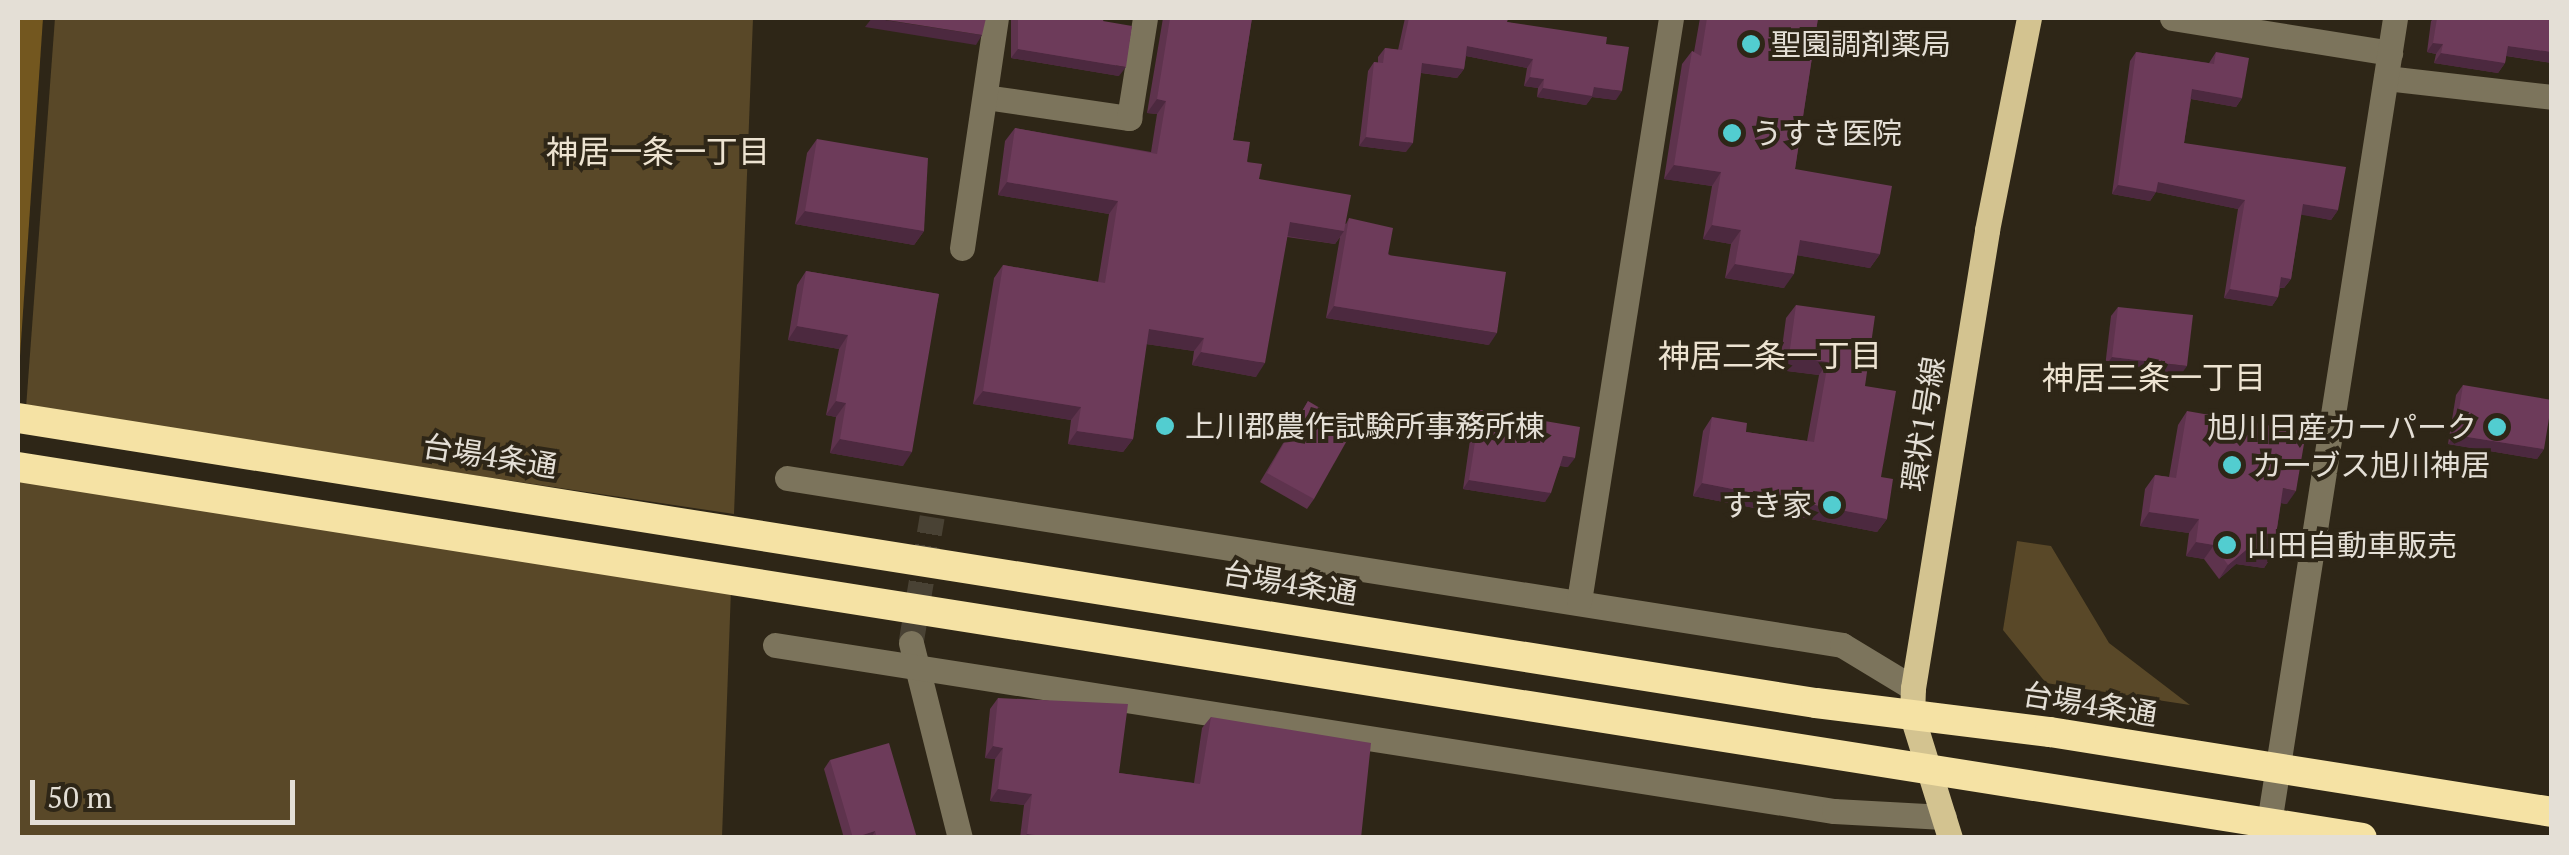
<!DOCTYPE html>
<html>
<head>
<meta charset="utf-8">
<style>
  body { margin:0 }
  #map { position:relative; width:2569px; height:855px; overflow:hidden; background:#2e2617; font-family:"PT Serif","Noto Sans JP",serif }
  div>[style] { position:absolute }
  .green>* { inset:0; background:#594828 }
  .forest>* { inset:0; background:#73571f }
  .minor-tunnel>* { height:25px; margin-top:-12.5px; transform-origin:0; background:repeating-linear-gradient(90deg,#494234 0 25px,transparent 0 37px) }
  .minor>* { height:25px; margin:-12.5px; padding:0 12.5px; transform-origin:12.5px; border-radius:12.5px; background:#7c745c }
  .major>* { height:25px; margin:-12.5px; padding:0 12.5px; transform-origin:12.5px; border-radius:12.5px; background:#d3c390 }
  .highway>* { height:30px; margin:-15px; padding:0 15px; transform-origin:15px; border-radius:15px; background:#f5e2a4 }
  .wall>* { inset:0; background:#5e334d }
  .shaded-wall>* { inset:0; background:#4c293f }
  .building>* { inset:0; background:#6d3b5a }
  .dots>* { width:28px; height:28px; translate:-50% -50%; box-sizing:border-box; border:5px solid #2e2617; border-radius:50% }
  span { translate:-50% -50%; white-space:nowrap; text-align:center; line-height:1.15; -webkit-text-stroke:8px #2e2617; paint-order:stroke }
  .poi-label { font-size:30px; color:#e4dfd6 }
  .left { translate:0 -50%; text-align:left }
  .right { translate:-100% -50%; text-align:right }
  .street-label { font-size:30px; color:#e4dfd6 }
  .neighbourhood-label { font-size:32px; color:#ede3d1 }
  .frame { position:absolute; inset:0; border:20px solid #e4dfd6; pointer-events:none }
  .scale { position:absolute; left:30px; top:780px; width:265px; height:45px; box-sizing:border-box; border:5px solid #e4dfd6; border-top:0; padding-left:12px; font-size:30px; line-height:35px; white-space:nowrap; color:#e4dfd6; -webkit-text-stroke:8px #2e2617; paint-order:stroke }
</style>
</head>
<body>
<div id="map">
  <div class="green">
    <div style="clip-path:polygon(55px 18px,753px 18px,734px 514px,26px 408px)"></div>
    <div style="clip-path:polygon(18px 480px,731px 589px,722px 837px,18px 837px)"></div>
    <div style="clip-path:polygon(2017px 541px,2051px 546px,2109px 643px,2190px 705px,2046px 683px,2003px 630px)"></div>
  </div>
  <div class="forest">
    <div style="clip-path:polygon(18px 18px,43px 18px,19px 371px,18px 371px)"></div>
  </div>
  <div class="minor-tunnel">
    <div style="left:911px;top:643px;width:128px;rotate:-80.5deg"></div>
  </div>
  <div class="minor">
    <div style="left:2172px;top:18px;width:221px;rotate:9.1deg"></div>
    <div style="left:2386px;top:78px;width:167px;rotate:6.5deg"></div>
    <div style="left:985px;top:97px;width:146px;rotate:8.3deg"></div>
    <div style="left:1129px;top:118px;width:101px;rotate:-80.9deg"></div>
    <div style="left:962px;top:248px;width:232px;rotate:-81.6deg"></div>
    <div style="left:787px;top:478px;width:1068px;rotate:8.99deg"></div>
    <div style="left:1842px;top:645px;width:83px;rotate:31.2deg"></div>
    <div style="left:1579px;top:601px;width:590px;rotate:-81.03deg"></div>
    <div style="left:911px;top:643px;width:201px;rotate:75.9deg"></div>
    <div style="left:775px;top:645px;width:1072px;rotate:8.91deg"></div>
    <div style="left:1834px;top:811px;width:110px;rotate:3.1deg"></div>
    <div style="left:2269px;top:823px;width:815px;rotate:-81.1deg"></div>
  </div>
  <div class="major">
    <div style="left:1950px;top:838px;width:128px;rotate:-107.3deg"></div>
    <div style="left:1912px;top:716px;width:28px;rotate:-88deg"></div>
    <div style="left:1913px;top:688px;width:464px;rotate:-80.8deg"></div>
    <div style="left:1987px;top:230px;width:216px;rotate:-78.8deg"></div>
  </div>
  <div class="highway">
    <div style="left:18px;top:418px;width:1820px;rotate:9.01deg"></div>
    <div style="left:1816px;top:703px;width:236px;rotate:7.1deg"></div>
    <div style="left:2050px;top:732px;width:508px;rotate:9.05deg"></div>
    <div style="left:18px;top:467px;width:2373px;rotate:8.99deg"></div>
  </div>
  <div class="wall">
    <div style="clip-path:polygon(1011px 18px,1104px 18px,1103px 21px,1119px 76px,1011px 58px)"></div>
    <div style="clip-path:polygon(1163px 18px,1252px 18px,1233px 140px,1259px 179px,1346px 224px,1349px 218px,1489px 345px,1326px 318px,1340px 237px,1335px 244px,1287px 237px,1256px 377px,1192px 365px,1194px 351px,1146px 344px,1133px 439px,1123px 452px,1068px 444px,1071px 420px,973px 404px,994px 278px,1003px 265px,1098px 282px,1109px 214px,998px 195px,1005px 141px,1015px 128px,1151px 152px,1157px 114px,1147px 113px)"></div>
    <div style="clip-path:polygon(1405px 18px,1508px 18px,1507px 22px,1606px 44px,1616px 100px,1592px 97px,1586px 105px,1537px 97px,1538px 88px,1524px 86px,1527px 68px,1466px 56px,1464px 69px,1457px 78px,1421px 73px,1406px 152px,1359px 146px,1368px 71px,1374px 62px,1378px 63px,1378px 57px,1385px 48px,1398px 50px)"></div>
    <div style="clip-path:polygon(1700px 18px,1818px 18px,1795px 169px,1880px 254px,1870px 268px,1797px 255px,1784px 288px,1725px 278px,1731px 244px,1703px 239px,1712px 186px,1664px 179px,1682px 64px,1692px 51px,1694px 52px)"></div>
    <div style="clip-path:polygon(2434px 18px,2552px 18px,2552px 63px,2506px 56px,2505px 63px,2498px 73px,2434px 63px,2436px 54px,2427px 52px,2431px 21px)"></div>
    <div style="clip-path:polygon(2136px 52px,2209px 63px,2216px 52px,2242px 98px,2236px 107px,2191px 99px,2184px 143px,2338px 210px,2331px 220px,2301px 214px,2291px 279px,2284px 288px,2280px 288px,2278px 297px,2272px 306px,2224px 298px,2238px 209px,2156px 192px,2150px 201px,2112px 194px,2130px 61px)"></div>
    <div style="clip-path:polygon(817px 139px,924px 231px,914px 245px,795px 224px,807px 153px)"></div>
    <div style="clip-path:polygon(806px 271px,939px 294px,903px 466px,830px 453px,836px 417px,826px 415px,839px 349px,788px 340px,797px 285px)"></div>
    <div style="clip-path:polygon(1796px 305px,1865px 386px,1881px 477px,1887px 519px,1877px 532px,1693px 496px,1703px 431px,1712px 417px,1746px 432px,1807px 441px,1819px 375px,1779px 370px,1786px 318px)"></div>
    <div style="clip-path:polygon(2118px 307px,2180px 376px,2105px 367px,2111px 316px)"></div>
    <div style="clip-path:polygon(2463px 385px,2544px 449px,2537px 459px,2448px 444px,2456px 395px)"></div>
    <div style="clip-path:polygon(1308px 401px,1314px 499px,1307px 509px,1260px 482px)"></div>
    <div style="clip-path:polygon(1480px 410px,1568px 467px,1560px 466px,1545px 502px,1463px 489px,1473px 419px)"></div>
    <div style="clip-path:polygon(2187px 411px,2287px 504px,2281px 503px,2273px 554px,2264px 568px,2236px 564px,2219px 579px,2204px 559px,2186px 556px,2189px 533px,2140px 526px,2145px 489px,2155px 475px,2169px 477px,2178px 425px)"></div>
    <div style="clip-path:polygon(998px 698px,1119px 773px,1194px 783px,1202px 728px,1211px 717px,1361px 838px,1020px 838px,1024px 805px,990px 801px,995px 759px,985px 758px,990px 709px)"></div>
    <div style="clip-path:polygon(830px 760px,917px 838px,844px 838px,824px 769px)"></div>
  </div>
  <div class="shaded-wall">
    <div style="clip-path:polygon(872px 18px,982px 35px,976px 45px,865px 27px)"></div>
    <div style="clip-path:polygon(2433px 43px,2443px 44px,2436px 54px,2427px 52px)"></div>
    <div style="clip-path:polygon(1467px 46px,1533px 59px,1527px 68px,1461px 55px)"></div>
    <div style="clip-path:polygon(2508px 46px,2552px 52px,2552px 63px,2501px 55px)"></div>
    <div style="clip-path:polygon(1018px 49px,1126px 67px,1119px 76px,1011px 58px)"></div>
    <div style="clip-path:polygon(2441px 53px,2505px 63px,2498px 73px,2434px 63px)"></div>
    <div style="clip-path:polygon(1422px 63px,1464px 69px,1457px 78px,1416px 72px)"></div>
    <div style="clip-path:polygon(1530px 77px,1544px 79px,1538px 88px,1524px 86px)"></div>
    <div style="clip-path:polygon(1594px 87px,1622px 91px,1616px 100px,1592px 97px,1586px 105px,1537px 97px,1543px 88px)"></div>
    <div style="clip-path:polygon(2192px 89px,2242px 98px,2236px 107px,2186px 98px)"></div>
    <div style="clip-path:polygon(1157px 99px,1166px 101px,1157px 114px,1147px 113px)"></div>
    <div style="clip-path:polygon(1366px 137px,1413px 143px,1406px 152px,1359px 146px)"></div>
    <div style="clip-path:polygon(1674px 165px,1721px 172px,1712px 186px,1664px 179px)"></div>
    <div style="clip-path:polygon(1007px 182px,1118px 201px,1109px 214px,998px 195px)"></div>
    <div style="clip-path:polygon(2158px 182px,2245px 200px,2238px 209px,2156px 192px,2150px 201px,2112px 194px,2118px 185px)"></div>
    <div style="clip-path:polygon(2303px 204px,2338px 210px,2331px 220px,2297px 214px)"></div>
    <div style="clip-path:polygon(805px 211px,924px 231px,914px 245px,795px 224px)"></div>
    <div style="clip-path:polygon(1290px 222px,1344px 231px,1335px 244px,1281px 235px)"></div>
    <div style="clip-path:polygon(1712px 225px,1741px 230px,1731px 244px,1703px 239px)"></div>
    <div style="clip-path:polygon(1800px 240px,1880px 254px,1870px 268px,1790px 254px)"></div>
    <div style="clip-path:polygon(1735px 264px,1794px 274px,1784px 288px,1725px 278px)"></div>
    <div style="clip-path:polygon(2281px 277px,2291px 279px,2284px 288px,2275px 287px)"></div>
    <div style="clip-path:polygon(2230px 289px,2278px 297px,2272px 306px,2224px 298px)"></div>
    <div style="clip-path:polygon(1334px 306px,1497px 333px,1489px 345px,1326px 318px)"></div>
    <div style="clip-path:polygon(797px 326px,848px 335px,839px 349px,788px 340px)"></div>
    <div style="clip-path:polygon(1149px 329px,1204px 338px,1194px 351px,1139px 343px)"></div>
    <div style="clip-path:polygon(1201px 352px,1265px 363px,1256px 377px,1192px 365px)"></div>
    <div style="clip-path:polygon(1789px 356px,1828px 362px,1819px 375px,1779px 370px)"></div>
    <div style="clip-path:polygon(2112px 357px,2187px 366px,2180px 376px,2105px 367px)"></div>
    <div style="clip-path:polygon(983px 391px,1081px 407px,1071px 420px,973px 404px)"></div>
    <div style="clip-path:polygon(836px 401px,846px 403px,836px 417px,826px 415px)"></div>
    <div style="clip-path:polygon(1077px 431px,1133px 439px,1123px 452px,1068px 444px)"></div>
    <div style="clip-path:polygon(2455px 435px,2544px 449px,2537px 459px,2448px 444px)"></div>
    <div style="clip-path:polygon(840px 439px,912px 452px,903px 466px,830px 453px)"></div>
    <div style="clip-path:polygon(1563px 456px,1575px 458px,1568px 467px,1556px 465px)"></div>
    <div style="clip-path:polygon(1469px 480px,1551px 493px,1545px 502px,1463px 489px)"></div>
    <div style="clip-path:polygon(1702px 483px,1887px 519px,1877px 532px,1693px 496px)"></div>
    <div style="clip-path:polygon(2283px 488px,2296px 491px,2287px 504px,2273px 502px)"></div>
    <div style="clip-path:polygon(2149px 512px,2199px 519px,2189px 533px,2140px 526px)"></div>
    <div style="clip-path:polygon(2196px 542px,2214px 545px,2204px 559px,2186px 556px)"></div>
    <div style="clip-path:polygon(2246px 550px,2273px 554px,2264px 568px,2236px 564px,2219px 579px,2228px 565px)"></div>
    <div style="clip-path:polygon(993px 746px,1003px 748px,995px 759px,985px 758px)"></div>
    <div style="clip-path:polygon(998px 789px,1032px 794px,1024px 805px,990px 801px)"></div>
    <div style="clip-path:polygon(875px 831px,871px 838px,854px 838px)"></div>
    <div style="clip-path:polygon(1027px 834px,1058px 838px,1024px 838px)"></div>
  </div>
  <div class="building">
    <div style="clip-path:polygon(874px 18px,986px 18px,982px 35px)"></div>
    <div style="clip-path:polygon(1018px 18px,1104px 18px,1103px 21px,1132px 26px,1126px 67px,1018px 49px)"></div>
    <div style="clip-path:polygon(1170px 18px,1252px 18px,1233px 140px,1250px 142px,1247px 162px,1262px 164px,1259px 179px,1351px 195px,1344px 231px,1290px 222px,1265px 363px,1201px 352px,1204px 338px,1149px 329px,1133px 439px,1077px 431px,1081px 407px,983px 391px,1003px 265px,1105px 283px,1118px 201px,1007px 182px,1015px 128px,1157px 154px,1166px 101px,1157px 99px)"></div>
    <div style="clip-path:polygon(1409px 18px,1508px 18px,1507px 22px,1607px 37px,1606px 44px,1629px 47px,1622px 91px,1594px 87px,1592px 96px,1543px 88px,1544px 79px,1530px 77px,1533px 59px,1467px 46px,1464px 69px,1422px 63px,1413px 143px,1366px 137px,1374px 62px,1383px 63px,1385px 48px,1402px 50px)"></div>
    <div style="clip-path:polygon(1707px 18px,1818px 18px,1795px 169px,1892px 186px,1880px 254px,1800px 240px,1794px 274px,1735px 264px,1741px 230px,1712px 225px,1721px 172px,1674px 165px,1692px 51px,1701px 56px)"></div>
    <div style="clip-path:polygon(2437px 18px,2552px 18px,2552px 52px,2508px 46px,2505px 63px,2441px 53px,2443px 44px,2433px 43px)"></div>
    <div style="clip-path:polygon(2136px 52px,2214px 64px,2216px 52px,2249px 58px,2242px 98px,2192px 89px,2184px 143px,2346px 167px,2338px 210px,2303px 204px,2291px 279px,2281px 277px,2278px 297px,2230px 289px,2245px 200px,2158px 182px,2156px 192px,2118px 185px)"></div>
    <div style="clip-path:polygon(817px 139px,928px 158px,924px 231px,805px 211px)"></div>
    <div style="clip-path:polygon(1349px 218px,1393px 228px,1388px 255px,1506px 272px,1497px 333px,1334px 306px)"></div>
    <div style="clip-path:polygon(806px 271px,939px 294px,912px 452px,840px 439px,846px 403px,836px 401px,848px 335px,797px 326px)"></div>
    <div style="clip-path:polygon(1796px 305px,1875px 316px,1865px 386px,1896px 391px,1881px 477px,1893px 479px,1887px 519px,1702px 483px,1712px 417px,1747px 423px,1746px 432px,1814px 442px,1828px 362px,1789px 356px)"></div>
    <div style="clip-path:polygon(2118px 307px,2193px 315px,2187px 366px,2112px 357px)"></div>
    <div style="clip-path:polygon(2463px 385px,2552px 400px,2544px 449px,2455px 435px)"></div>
    <div style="clip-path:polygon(1308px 401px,1354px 428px,1314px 499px,1267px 473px)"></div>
    <div style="clip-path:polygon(1480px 410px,1580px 427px,1575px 458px,1563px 456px,1551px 493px,1469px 480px)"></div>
    <div style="clip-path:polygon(2187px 411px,2306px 432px,2296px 491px,2283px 488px,2273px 554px,2246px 550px,2228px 565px,2214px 545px,2196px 542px,2199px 519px,2149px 512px,2155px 475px,2176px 478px)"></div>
    <div style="clip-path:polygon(998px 698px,1128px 704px,1119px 773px,1200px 784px,1211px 717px,1371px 743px,1361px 838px,1058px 838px,1027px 834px,1032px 794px,998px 789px,1003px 748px,993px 746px)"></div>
    <div style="clip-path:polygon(889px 743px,917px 838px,877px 838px,875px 831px,853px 838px,830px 760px)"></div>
  </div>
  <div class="dots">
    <div style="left:1751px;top:44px;background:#52cdd0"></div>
    <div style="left:1732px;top:133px;background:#52cdd0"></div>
    <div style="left:1165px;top:426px;background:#52cdd0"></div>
    <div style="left:2497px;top:427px;background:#52cdd0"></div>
    <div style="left:2232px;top:465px;background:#52cdd0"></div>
    <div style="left:1832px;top:505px;background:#52cdd0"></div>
    <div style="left:2227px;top:545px;background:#52cdd0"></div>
  </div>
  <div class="poi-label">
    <span class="left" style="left:1771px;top:44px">聖園調剤薬局</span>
    <span class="left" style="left:1752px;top:133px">うすき医院</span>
    <span class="left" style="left:1185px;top:426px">上川郡農作試験所事務所棟</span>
    <span class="right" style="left:2477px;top:427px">旭川日産カーパーク</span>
    <span class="left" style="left:2252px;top:465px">カーブス旭川神居</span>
    <span class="right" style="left:1812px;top:505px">すき家</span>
    <span class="left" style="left:2247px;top:545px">山田自動車販売</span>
  </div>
  <div class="street-label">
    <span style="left:1923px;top:424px;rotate:-81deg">環状1号線</span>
    <span style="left:490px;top:456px;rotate:9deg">台場4条通</span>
    <span style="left:1290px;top:583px;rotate:9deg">台場4条通</span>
    <span style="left:2090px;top:704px;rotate:9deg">台場4条通</span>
  </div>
  <div class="neighbourhood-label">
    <span style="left:658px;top:151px">神居一条一丁目</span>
    <span style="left:1770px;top:355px">神居二条一丁目</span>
    <span style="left:2154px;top:377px">神居三条一丁目</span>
  </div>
  <div class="frame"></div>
  <div class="scale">50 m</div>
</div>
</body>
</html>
